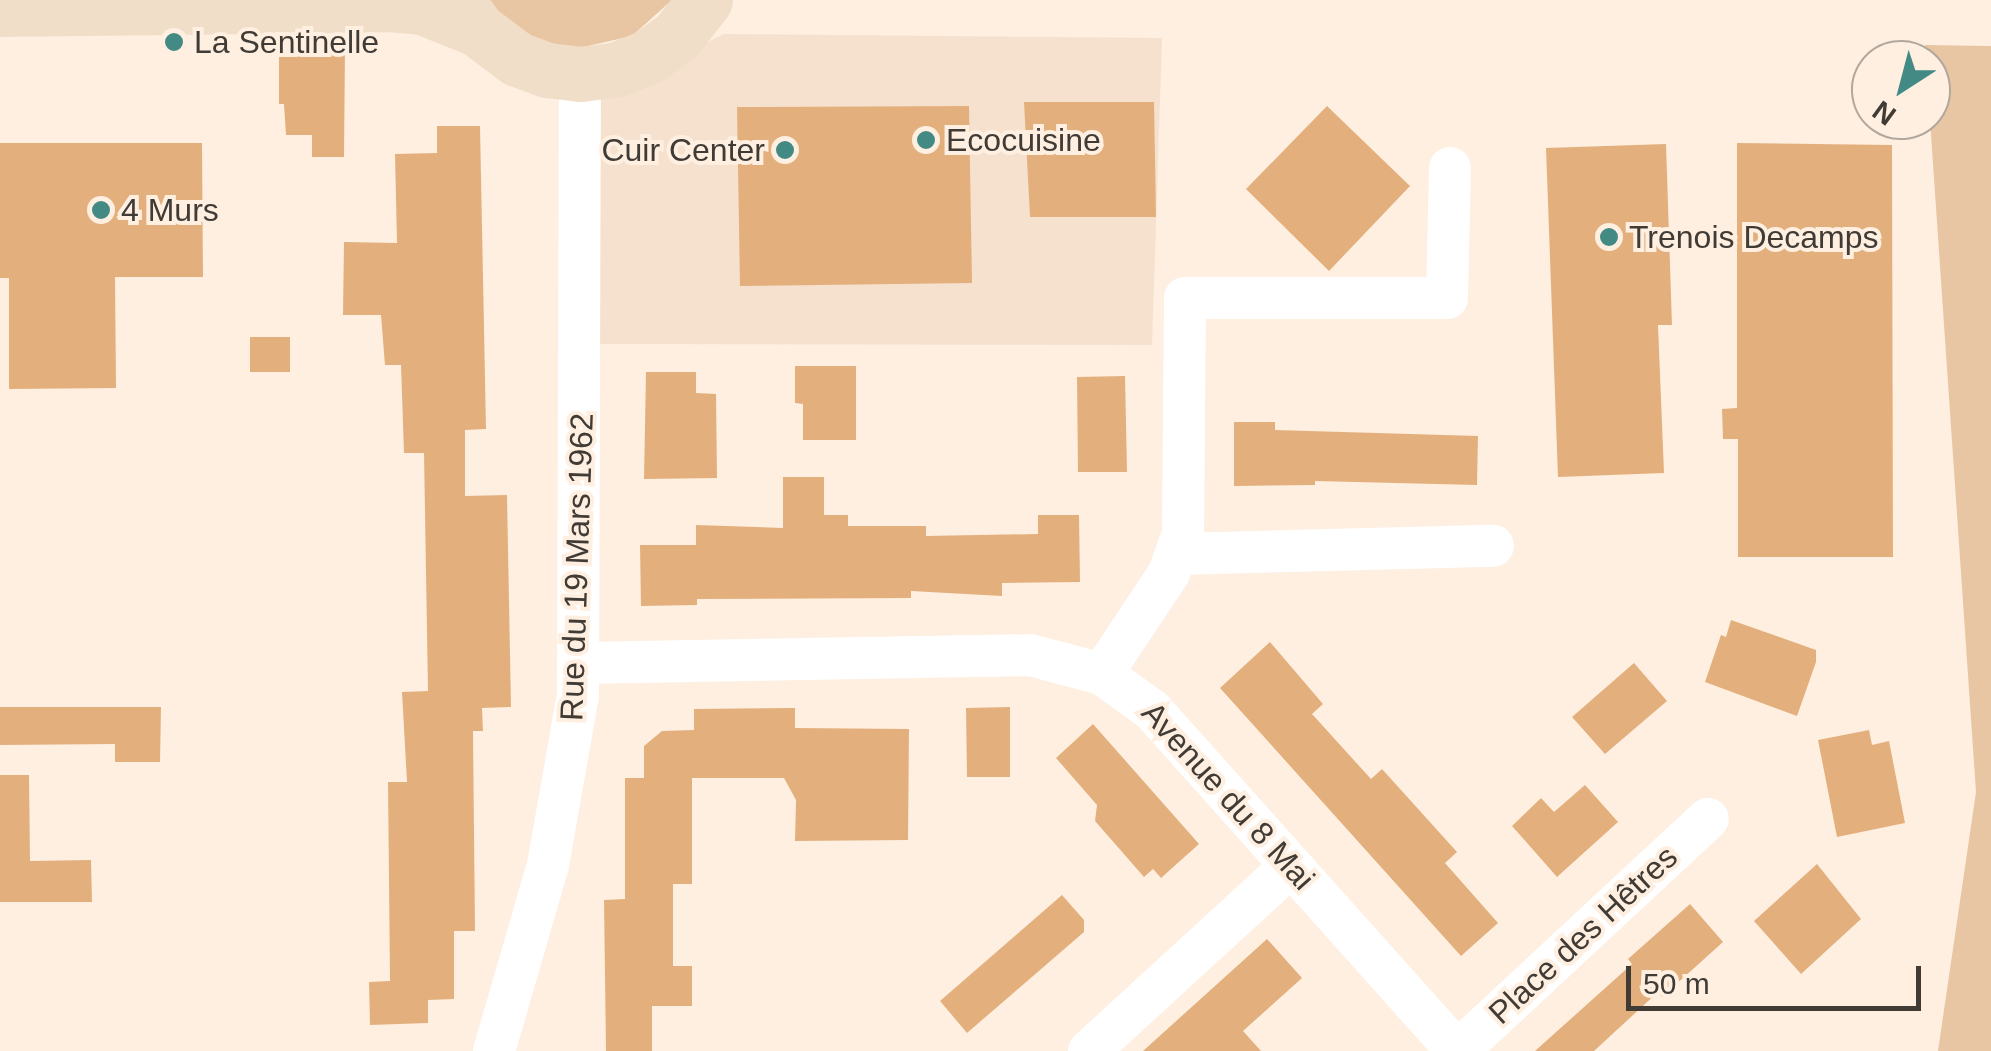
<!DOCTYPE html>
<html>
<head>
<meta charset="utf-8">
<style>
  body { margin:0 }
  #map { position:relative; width:1991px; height:1051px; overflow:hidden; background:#feefe1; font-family:Helvetica,sans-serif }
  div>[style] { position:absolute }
  .built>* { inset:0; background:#f5e1ce }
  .green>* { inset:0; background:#e8c6a4 }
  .building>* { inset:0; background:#e3b07d }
  .minor>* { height:42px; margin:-21px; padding:0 21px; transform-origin:21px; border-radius:21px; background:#fff }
  .secondary>* { height:55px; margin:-27.5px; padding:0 27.5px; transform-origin:27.5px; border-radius:27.5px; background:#f1dec9 }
  .dots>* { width:28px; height:28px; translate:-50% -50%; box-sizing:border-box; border:5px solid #feefe1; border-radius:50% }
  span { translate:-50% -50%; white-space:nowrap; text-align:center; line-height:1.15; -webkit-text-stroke:8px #feefe1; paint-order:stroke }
  .poi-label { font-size:32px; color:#413b36 }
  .left { translate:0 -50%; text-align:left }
  .right { translate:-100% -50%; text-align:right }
  .street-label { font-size:32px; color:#413b36 }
  .north { position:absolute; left:1851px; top:40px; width:100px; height:100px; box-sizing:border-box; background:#feefe1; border:2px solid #b2a79d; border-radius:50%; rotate:216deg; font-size:28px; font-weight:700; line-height:40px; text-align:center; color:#413b36 }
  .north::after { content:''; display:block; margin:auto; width:35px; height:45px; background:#438a85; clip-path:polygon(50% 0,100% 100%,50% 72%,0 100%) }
  .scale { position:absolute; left:1626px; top:966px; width:295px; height:45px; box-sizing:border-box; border:5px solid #413b36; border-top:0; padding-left:12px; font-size:30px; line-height:35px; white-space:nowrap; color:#413b36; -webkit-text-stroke:8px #feefe1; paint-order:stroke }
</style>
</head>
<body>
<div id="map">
  <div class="built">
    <div style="clip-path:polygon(724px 34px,1162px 38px,1152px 345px,571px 344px,569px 111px)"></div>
  </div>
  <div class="green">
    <div style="clip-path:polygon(487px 0,672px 0,632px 36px,579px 48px,544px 43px,512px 26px)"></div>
    <div style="clip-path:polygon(1925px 45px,1991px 46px,1991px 1051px,1938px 1051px,1976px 792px,1930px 120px,1931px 60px,1926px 60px)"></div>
  </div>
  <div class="building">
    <div style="clip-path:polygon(345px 47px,344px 157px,312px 157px,312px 135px,286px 135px,284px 104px,279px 104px,279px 48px)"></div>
    <div style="clip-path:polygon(1154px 102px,1156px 217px,1030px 217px,1024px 102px)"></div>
    <div style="clip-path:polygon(969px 106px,972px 283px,740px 286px,737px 107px)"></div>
    <div style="clip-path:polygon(1327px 106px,1410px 186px,1329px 271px,1246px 189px)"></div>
    <div style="clip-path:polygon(437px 126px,480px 126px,486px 429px,465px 430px,465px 496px,507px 495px,511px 707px,482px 708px,483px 731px,473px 731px,475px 931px,454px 931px,454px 999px,428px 1000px,428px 1023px,370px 1025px,369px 982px,390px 981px,388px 782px,407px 782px,402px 692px,428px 691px,424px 453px,404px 453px,401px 365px,385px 365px,381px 315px,343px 315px,344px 242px,397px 243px,395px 154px,437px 153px)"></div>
    <div style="clip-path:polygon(0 143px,202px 143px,203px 277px,115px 277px,116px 388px,9px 389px,9px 278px,0 278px)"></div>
    <div style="clip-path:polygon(1737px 143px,1892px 145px,1893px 557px,1738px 557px,1738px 439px,1723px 439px,1722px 409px,1737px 408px)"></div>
    <div style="clip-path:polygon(1666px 144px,1672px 325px,1658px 325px,1664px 473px,1558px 477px,1546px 148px)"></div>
    <div style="clip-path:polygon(250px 337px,290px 337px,290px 372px,250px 372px)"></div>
    <div style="clip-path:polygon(795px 366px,856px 366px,856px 440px,803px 440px,803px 404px,795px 403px)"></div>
    <div style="clip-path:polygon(646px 372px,696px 372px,696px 393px,716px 394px,717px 478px,644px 479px)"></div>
    <div style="clip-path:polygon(1125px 376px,1127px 472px,1078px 472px,1077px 377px)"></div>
    <div style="clip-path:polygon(1234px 422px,1275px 422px,1275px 430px,1478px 436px,1477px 485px,1315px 481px,1315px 485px,1234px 486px)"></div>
    <div style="clip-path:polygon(783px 477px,824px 477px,824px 515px,848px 515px,848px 526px,926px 526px,926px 536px,1038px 534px,1038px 515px,1079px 515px,1080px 582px,1002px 583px,1002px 596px,911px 591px,911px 598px,697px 599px,697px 605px,641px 606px,640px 545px,696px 545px,696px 525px,783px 528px)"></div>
    <div style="clip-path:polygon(1731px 620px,1816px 650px,1816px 662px,1797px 716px,1705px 682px,1721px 635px,1726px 637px)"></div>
    <div style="clip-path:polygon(1270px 642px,1323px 704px,1312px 714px,1371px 779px,1382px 769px,1457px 852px,1445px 863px,1498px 923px,1461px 956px,1220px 688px)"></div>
    <div style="clip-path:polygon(1634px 663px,1667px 701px,1605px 754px,1572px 717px)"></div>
    <div style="clip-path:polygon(0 707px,161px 707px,160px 762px,115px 762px,115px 744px,0 745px)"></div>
    <div style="clip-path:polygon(1010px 707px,1010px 777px,967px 777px,966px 708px)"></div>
    <div style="clip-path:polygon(795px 708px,795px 728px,909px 729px,908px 840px,795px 841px,796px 800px,784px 778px,692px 778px,692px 884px,673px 884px,673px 966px,692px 966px,692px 1006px,652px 1006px,652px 1051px,606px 1051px,604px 900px,625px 899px,625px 778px,644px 778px,644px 746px,662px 731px,694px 730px,694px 709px)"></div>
    <div style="clip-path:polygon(1093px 724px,1199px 844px,1161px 878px,1153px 869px,1144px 877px,1095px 821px,1097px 805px,1056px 758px)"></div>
    <div style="clip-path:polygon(1869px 730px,1872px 745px,1889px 741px,1905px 823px,1837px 837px,1818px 740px)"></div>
    <div style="clip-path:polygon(0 775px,29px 775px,30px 861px,91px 860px,92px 902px,0 902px)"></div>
    <div style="clip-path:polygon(1585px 785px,1618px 822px,1557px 877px,1512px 826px,1541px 798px,1554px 812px)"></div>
    <div style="clip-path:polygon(1817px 864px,1861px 919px,1801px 974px,1754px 921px)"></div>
    <div style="clip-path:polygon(1062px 895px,1084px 920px,1084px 932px,967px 1033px,940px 1001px)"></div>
    <div style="clip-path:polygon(1690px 904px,1723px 942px,1662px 997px,1658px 992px,1594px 1051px,1535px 1051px,1632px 964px,1628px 959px)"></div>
    <div style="clip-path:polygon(1267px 939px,1302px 978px,1243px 1031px,1261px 1051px,1143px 1051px)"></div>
  </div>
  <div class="minor">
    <div style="left:1177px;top:554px;width:316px;rotate:-1.5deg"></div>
    <div style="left:580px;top:663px;width:450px;rotate:-1deg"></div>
    <div style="left:1030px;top:655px;width:74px;rotate:14.8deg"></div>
    <div style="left:1102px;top:674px;width:62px;rotate:35.8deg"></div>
    <div style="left:1152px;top:710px;width:457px;rotate:48.2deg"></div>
    <div style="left:1102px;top:674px;width:121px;rotate:-56.4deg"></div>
    <div style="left:1169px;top:573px;width:42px;rotate:-70.7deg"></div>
    <div style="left:1183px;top:533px;width:235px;rotate:-89.5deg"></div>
    <div style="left:1185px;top:298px;width:262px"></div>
    <div style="left:1447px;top:298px;width:130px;rotate:-88.7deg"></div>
    <div style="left:494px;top:1051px;width:194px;rotate:-73.8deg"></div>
    <div style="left:548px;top:865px;width:173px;rotate:-80deg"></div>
    <div style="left:578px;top:695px;width:621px;rotate:-89.82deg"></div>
    <div style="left:1089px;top:1051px;width:274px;rotate:-42.5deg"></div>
    <div style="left:1458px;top:1051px;width:341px;rotate:-42.9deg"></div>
  </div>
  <div class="secondary">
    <div style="left:457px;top:0;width:35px;rotate:55deg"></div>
    <div style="left:477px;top:29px;width:50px;rotate:36.9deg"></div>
    <div style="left:517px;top:59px;width:33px;rotate:20deg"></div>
    <div style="left:548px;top:70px;width:32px;rotate:7deg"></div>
    <div style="left:580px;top:74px;width:35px;rotate:-7deg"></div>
    <div style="left:615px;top:70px;width:35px;rotate:-22deg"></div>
    <div style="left:648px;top:57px;width:34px;rotate:-36deg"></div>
    <div style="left:676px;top:37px;width:47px;rotate:-51.9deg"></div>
    <div style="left:0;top:9px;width:388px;rotate:-0.7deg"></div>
    <div style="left:388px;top:4px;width:34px;rotate:5deg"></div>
    <div style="left:422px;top:7px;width:59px;rotate:21.8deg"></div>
  </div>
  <div class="dots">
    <div style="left:174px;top:42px;background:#438a85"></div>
    <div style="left:926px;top:140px;background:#438a85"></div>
    <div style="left:785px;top:150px;background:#438a85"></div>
    <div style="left:101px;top:210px;background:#438a85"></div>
    <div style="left:1609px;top:237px;background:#438a85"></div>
  </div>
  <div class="poi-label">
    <span class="left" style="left:194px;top:42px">La Sentinelle</span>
    <span class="left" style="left:946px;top:140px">Ecocuisine</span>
    <span class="right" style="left:765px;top:150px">Cuir Center</span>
    <span class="left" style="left:121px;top:210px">4 Murs</span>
    <span class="left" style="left:1629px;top:237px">Trenois Decamps</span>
  </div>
  <div class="street-label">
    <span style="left:577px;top:567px;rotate:-88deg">Rue du 19 Mars 1962</span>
    <span style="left:1228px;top:796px;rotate:48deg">Avenue du 8 Mai</span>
    <span style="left:1583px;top:935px;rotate:-43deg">Place des Hêtres</span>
  </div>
  <div class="north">N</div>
  <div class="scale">50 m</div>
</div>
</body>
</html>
